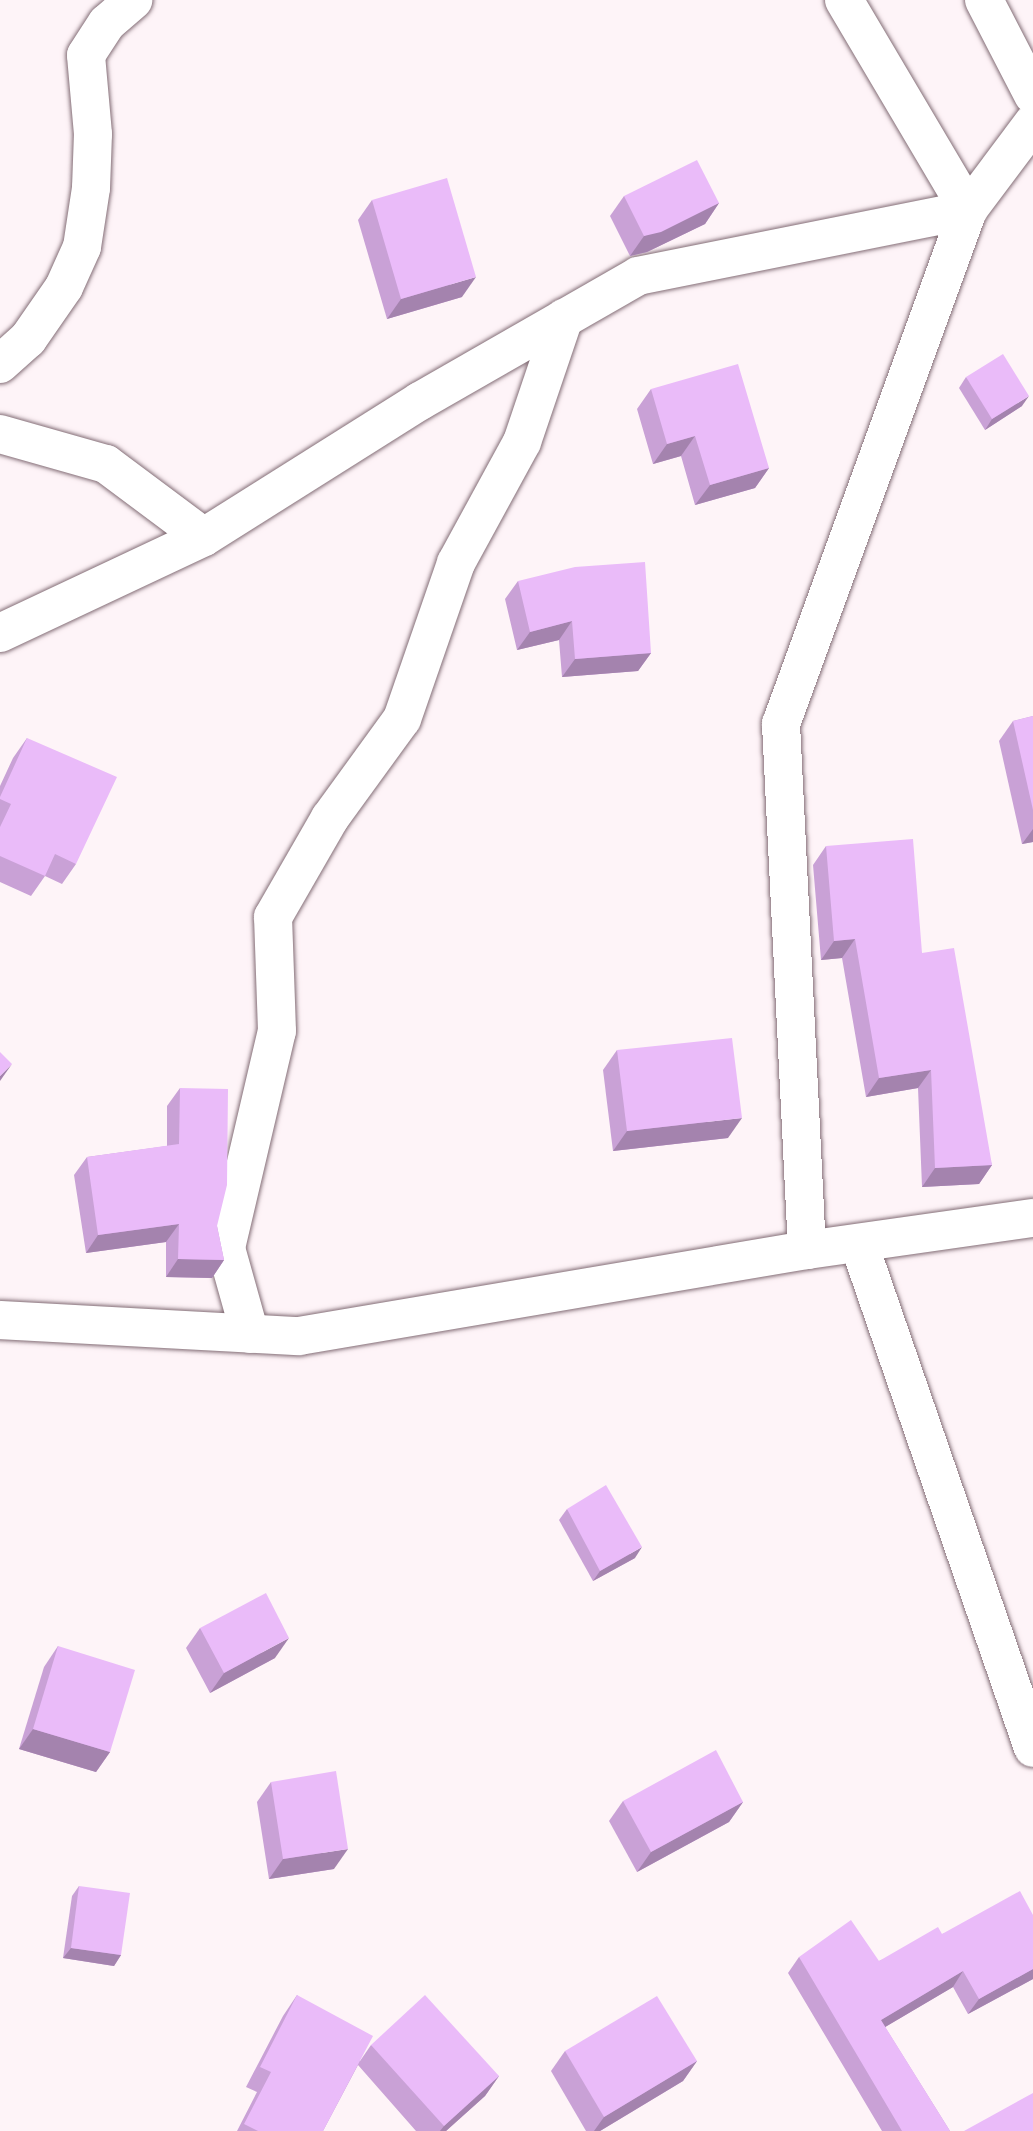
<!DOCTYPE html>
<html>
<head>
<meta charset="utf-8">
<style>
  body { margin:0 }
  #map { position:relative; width:1033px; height:2131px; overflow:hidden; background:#fef4f8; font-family:"Archivo Narrow",sans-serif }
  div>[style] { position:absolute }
  .roads { filter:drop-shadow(0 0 2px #836d76) drop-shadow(0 0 2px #836d76) }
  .street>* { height:38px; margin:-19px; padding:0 19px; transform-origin:19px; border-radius:19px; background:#fff }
  .wall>* { inset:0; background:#c9a1d6 }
  .shaded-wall>* { inset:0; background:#a483ae }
  .building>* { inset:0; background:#eabbf9 }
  span { translate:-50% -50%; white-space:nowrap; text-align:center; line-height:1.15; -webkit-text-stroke:5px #fef4f8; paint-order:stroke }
</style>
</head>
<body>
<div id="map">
  <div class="roads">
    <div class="street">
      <div style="left:844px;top:0;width:244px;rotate:59.4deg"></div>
      <div style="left:984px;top:0;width:107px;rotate:62.7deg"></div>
      <div style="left:0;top:364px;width:38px;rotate:-42deg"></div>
      <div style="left:28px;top:339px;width:63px;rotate:-55.3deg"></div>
      <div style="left:64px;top:287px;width:44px;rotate:-65.8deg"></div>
      <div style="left:82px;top:247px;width:60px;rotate:-81.3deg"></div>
      <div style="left:91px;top:188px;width:54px;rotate:-87.9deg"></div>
      <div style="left:93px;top:134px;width:79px;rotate:-95.1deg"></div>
      <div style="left:86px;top:55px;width:38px;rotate:-57deg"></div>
      <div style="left:107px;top:23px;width:35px;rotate:-41deg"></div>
      <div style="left:0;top:434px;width:110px;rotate:15.8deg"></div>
      <div style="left:106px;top:464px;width:122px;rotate:36.7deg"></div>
      <div style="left:0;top:633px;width:225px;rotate:-25.2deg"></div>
      <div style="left:204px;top:537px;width:255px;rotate:-32.2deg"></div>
      <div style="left:420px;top:401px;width:251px;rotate:-29.8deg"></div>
      <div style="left:638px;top:276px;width:337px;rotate:-11.3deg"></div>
      <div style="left:859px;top:1244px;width:533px;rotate:70.95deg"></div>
      <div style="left:807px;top:1250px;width:527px;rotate:-92.83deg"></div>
      <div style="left:781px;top:724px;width:547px;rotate:-70.01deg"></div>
      <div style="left:968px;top:210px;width:109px;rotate:-53.2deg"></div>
      <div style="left:0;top:1320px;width:299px;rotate:3.1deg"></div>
      <div style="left:299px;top:1336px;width:515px;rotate:-9.61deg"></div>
      <div style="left:807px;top:1250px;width:228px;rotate:-8.1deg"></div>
      <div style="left:250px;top:1334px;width:89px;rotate:-105.6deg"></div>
      <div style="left:226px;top:1248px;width:223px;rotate:-76.8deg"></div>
      <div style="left:277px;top:1031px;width:114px;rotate:-92deg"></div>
      <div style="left:273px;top:917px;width:114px;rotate:-60.1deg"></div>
      <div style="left:330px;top:818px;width:122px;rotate:-54deg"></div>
      <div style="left:402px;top:719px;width:165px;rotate:-70.9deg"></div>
      <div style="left:456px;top:563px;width:138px;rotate:-61.4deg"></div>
      <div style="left:522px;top:442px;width:131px;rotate:-71.3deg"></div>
    </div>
  </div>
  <div class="wall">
    <div style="clip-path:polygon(624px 196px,719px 203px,705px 224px,647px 252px,630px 256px,610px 216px)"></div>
    <div style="clip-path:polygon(372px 200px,462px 297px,387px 319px,358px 220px)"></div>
    <div style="clip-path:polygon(966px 377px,1022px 406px,985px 430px,959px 388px)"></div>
    <div style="clip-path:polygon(651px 389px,769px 468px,755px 488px,695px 505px,681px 456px,653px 464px,637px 409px)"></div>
    <div style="clip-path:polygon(518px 581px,651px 653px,638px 671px,562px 677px,559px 640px,517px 650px,505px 599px)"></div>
    <div style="clip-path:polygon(1033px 716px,1033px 842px,1022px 844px,999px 741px,1013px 721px)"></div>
    <div style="clip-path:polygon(27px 738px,76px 864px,62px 884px,45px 876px,31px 896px,0 882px,0 786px,13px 758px)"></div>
    <div style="clip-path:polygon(826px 846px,922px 953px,992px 1165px,979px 1184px,922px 1187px,918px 1088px,866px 1097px,842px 958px,821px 960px,813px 865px)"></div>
    <div style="clip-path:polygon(617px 1050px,728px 1138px,613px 1151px,603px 1070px)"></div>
    <div style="clip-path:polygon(180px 1088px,217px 1226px,224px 1260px,212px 1278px,166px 1277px,166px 1242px,86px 1253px,74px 1175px,87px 1157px,167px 1146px,167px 1106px)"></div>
    <div style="clip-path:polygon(567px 1509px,635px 1558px,593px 1581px,559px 1520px)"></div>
    <div style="clip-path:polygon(200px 1628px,275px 1658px,210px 1693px,186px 1648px)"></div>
    <div style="clip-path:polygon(58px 1646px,110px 1752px,96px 1772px,19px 1749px,44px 1667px)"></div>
    <div style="clip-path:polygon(271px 1782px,334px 1869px,269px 1879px,257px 1802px)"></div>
    <div style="clip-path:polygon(623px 1801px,743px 1802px,729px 1822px,637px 1872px,609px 1821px)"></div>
    <div style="clip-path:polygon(79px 1886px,121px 1955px,114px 1966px,63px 1958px,72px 1896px)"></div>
    <div style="clip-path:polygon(1033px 1915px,1033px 1979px,968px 2014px,953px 1987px,885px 2027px,950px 2131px,882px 2131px,788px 1973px,799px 1957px,879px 1961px,942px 1934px)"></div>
    <div style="clip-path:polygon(297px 1995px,360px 2061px,371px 2045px,499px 2076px,485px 2096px,446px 2131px,416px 2131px,358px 2065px,323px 2131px,237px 2131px,257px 2092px,246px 2087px,283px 2016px)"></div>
    <div style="clip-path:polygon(565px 2051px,697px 2061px,683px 2081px,600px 2131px,586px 2131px,551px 2071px)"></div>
  </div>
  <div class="shaded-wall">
    <div style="clip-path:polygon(719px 203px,705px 224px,647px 252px,630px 256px,644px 236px)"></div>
    <div style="clip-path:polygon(476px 277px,462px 297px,387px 319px,401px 299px)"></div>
    <div style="clip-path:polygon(1029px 396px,1022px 406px,985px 430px,992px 419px)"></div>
    <div style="clip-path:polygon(695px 436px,681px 456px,653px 464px,667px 444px)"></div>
    <div style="clip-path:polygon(769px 468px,755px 488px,695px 505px,710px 485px)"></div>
    <div style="clip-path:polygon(572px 621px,559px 640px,517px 650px,530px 632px)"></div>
    <div style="clip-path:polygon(651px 653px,638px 671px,562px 677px,575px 659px)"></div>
    <div style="clip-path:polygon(1033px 829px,1033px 842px,1022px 844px)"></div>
    <div style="clip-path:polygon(855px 939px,842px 958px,821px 960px,834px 941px)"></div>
    <div style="clip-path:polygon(12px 1064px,0 1081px,0 1076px)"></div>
    <div style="clip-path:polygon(931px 1070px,918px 1088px,866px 1097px,879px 1078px)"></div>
    <div style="clip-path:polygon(742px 1118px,728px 1138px,613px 1151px,627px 1131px)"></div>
    <div style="clip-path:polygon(992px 1165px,979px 1184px,922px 1187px,935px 1168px)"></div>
    <div style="clip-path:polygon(179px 1224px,166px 1242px,86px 1253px,98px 1235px)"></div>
    <div style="clip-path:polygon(178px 1259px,224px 1260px,212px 1278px,166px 1277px)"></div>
    <div style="clip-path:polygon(642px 1547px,635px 1558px,593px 1581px,600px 1571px)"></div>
    <div style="clip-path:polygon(289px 1638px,275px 1658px,210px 1693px,224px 1673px)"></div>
    <div style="clip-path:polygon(33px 1729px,110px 1752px,96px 1772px,19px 1749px)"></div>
    <div style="clip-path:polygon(743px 1802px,729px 1822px,637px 1872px,651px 1852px)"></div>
    <div style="clip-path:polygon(348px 1849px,334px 1869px,269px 1879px,283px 1859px)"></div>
    <div style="clip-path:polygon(71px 1948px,121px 1955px,114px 1966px,63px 1958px)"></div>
    <div style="clip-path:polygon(1033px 1969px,1033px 1979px,968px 2014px,979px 1999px)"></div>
    <div style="clip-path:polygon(963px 1971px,953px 1987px,870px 2036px,881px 2020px)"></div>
    <div style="clip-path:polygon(697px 2061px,683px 2081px,600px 2131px,594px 2131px,604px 2117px)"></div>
    <div style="clip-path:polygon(499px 2076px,485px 2096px,446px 2131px,440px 2131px,444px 2126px)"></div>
  </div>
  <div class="building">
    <div style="clip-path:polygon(697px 160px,719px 203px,661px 232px,644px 236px,624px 196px)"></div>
    <div style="clip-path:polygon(447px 178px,476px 277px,401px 299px,372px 200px)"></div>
    <div style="clip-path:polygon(1003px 354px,1029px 396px,992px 419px,966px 377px)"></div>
    <div style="clip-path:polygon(738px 364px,769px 468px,710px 485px,695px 436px,667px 444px,651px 389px)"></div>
    <div style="clip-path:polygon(645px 562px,651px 653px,575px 659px,572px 621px,530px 632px,518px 581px,575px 567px)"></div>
    <div style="clip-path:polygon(1033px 716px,1033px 810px,1013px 721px)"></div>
    <div style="clip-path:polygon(27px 738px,117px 777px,76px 864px,55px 854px,45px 876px,0 856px,0 827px,11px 804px,0 799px,0 797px)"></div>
    <div style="clip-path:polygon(913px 839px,922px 953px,954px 948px,992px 1165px,935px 1168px,931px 1070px,879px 1078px,855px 939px,834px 941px,826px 846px)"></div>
    <div style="clip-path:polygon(732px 1038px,742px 1118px,627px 1131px,617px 1050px)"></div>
    <div style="clip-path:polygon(0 1052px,12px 1064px,0 1076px)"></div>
    <div style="clip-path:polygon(180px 1088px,228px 1089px,227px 1185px,217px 1226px,224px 1260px,178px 1259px,179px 1224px,98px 1235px,87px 1157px,179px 1144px)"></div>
    <div style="clip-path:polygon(606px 1485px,642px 1547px,600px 1571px,567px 1509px)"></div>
    <div style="clip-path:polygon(266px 1593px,289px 1638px,224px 1673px,200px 1628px)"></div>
    <div style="clip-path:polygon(58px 1646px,135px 1670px,110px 1752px,33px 1729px)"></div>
    <div style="clip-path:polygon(716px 1750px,743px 1802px,651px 1852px,623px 1801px)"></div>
    <div style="clip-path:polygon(336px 1771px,348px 1849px,283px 1859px,271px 1782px)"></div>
    <div style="clip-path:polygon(79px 1886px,130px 1893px,121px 1955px,71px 1948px)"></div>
    <div style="clip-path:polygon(1020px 1891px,1033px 1915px,1033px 1969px,979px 1999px,963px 1971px,881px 2020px,950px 2131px,902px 2131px,799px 1957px,851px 1920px,879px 1961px,938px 1927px,942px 1934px)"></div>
    <div style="clip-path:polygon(297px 1995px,373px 2036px,323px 2131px,258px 2131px,244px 2124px,271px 2072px,260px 2067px)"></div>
    <div style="clip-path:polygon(425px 1995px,499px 2076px,444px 2126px,371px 2045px)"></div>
    <div style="clip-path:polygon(657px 1996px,697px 2061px,604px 2117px,565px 2051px)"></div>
    <div style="clip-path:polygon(1033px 2093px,1033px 2131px,964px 2131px)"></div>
  </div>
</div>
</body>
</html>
